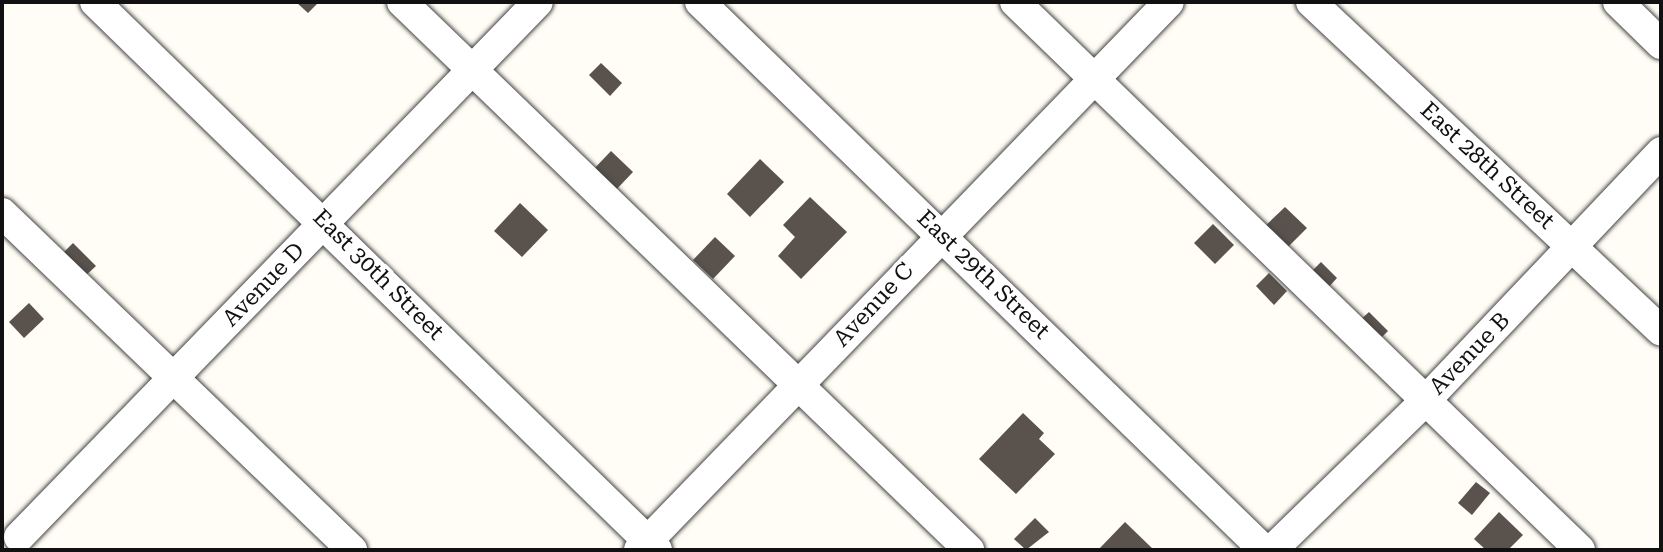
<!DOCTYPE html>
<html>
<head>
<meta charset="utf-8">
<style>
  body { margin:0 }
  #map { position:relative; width:1663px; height:552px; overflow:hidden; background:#fffdf5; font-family:"Roboto Serif",serif }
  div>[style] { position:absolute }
  .building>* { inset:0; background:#5a524d }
  .roads { filter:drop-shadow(0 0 2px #444) drop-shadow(0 0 2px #444) }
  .minor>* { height:30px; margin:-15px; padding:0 15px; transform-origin:15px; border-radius:15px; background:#fff }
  span { translate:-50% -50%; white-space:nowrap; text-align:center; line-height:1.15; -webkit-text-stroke:7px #fff; paint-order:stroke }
  .street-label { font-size:23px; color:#111 }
  .frame { position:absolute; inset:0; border:4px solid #111; pointer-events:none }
</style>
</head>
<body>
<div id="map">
  <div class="building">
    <div style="clip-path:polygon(296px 2px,319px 2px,308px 13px)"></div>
    <div style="clip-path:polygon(601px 63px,622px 83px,610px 96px,589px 75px)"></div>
    <div style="clip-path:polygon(611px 151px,633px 172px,614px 192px,591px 172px)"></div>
    <div style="clip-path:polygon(760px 159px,784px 182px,750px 217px,727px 194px)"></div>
    <div style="clip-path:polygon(810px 197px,847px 232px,801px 279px,778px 256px,795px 237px,783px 225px)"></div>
    <div style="clip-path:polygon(520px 203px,548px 230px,522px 257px,494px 231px)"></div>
    <div style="clip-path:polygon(1285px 207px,1307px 228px,1285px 250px,1263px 228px)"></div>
    <div style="clip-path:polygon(1213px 224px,1234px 245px,1215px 264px,1194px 243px)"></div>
    <div style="clip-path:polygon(715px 237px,735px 256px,713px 279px,693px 260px)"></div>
    <div style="clip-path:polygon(73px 243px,96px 266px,82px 279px,59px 257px)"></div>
    <div style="clip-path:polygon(1321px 262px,1337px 278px,1326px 290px,1310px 273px)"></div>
    <div style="clip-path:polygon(1269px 273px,1287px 291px,1274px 305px,1256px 286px)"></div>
    <div style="clip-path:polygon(29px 303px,44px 319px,24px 338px,9px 322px)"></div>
    <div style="clip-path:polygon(1369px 312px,1388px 331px,1377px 342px,1358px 322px)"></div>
    <div style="clip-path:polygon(1023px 413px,1044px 433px,1039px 439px,1055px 454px,1016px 494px,979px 459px)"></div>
    <div style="clip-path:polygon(1476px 482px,1490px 493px,1472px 515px,1458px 503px)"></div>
    <div style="clip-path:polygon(1499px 512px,1523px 535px,1508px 550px,1486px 550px,1474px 539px)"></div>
    <div style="clip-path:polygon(1035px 518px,1049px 532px,1026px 550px,1014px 539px)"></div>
    <div style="clip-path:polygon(1125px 522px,1154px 550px,1098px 550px)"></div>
  </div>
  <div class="roads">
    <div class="minor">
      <div style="left:95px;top:2px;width:785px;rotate:44.28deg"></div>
      <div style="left:402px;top:2px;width:789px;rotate:44.02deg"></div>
      <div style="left:700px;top:2px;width:786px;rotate:44.18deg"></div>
      <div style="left:1015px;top:2px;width:787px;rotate:44.12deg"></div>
      <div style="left:1311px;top:2px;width:480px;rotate:43.2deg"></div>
      <div style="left:1618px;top:2px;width:60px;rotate:44.3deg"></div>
      <div style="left:2px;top:213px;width:486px;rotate:43.9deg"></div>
      <div style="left:19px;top:537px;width:745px;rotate:-45.87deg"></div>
      <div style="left:639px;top:550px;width:762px;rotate:-45.96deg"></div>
      <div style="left:1272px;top:550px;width:215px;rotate:-44.2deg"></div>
      <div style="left:1426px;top:400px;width:342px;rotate:-46.5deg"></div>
    </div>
  </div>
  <div class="street-label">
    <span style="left:1487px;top:166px;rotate:43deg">East 28th Street</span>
    <span style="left:378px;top:275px;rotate:45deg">East 30th Street</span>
    <span style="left:983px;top:275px;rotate:44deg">East 29th Street</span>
    <span style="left:264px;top:285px;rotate:-46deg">Avenue D</span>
    <span style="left:874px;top:305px;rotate:-47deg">Avenue C</span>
    <span style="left:1470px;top:354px;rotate:-46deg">Avenue B</span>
  </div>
  <div class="frame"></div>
</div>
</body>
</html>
